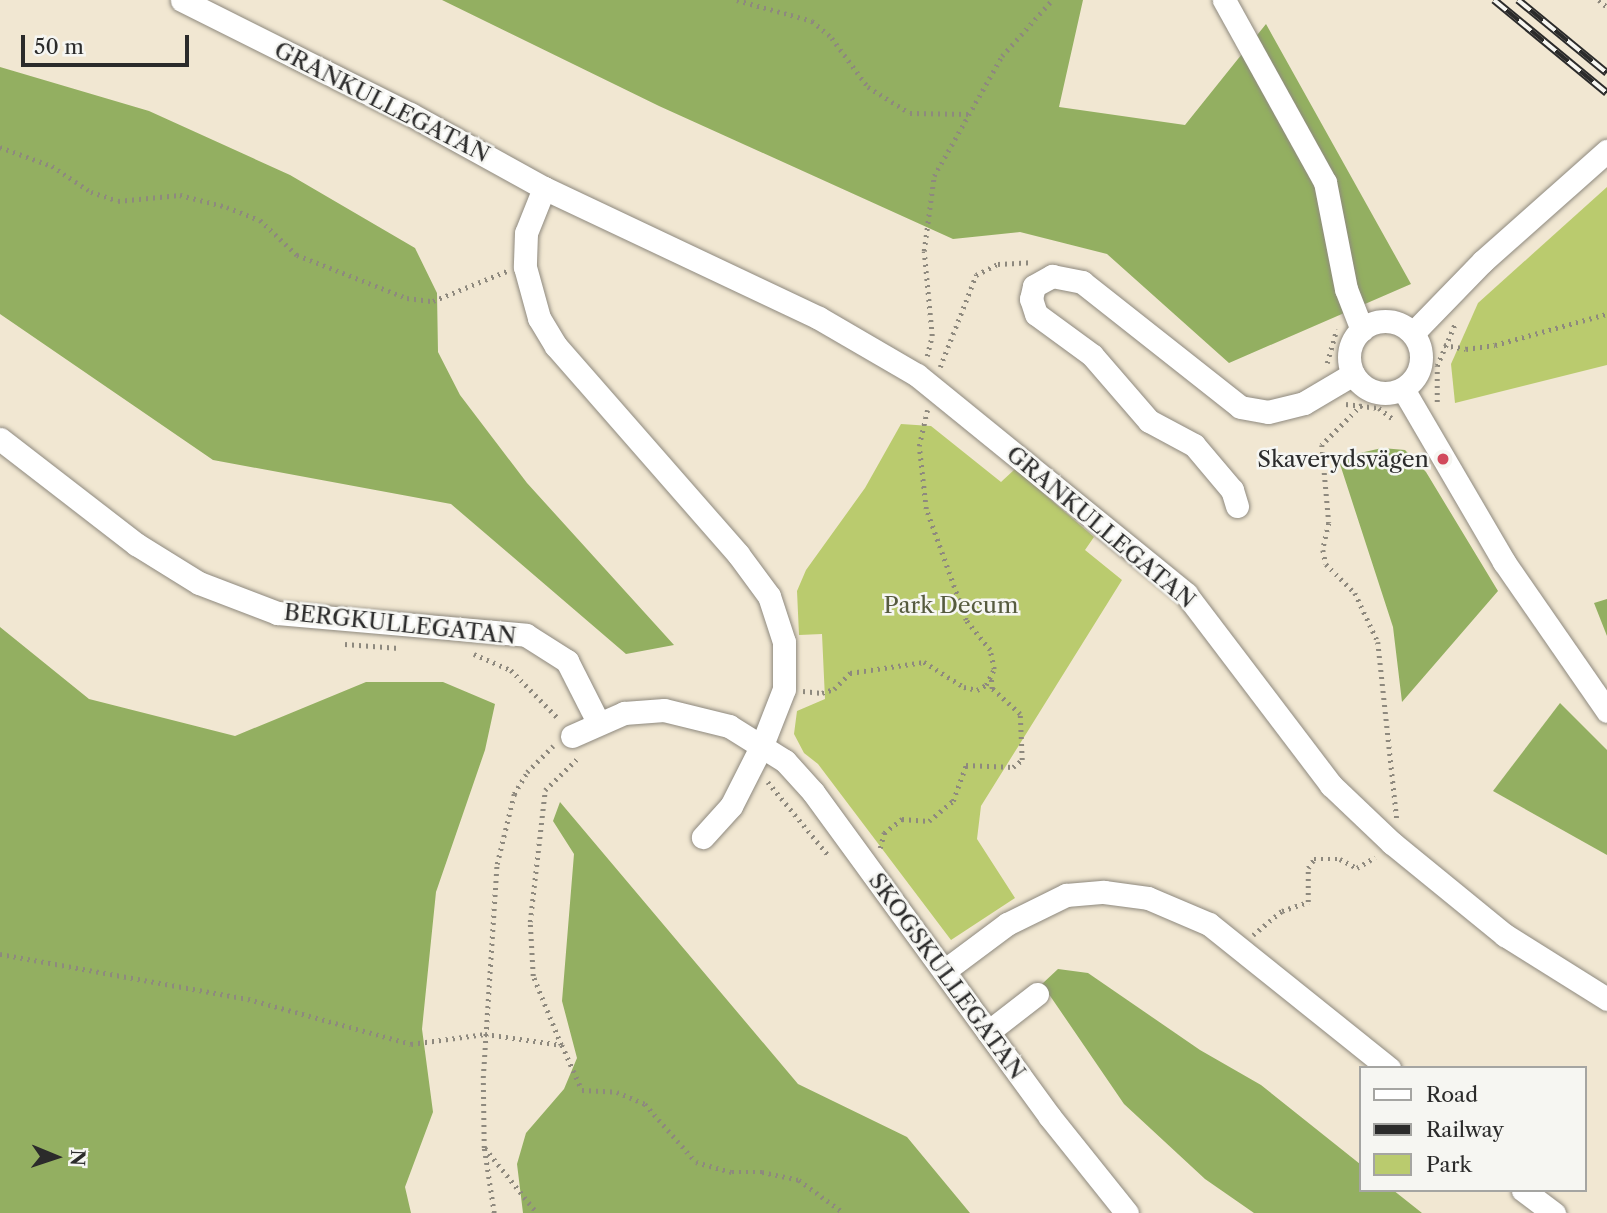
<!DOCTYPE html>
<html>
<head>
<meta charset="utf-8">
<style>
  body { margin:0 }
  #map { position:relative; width:1607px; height:1213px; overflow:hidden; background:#f1e7d2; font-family:"Libre Caslon Text",serif }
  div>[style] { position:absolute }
  .green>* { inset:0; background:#bacb6e }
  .forest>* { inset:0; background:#93af61 }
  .path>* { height:4.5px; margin-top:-2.25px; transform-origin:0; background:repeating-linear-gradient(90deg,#8e897e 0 2px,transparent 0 7px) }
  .roads { filter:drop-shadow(0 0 2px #8e897e) drop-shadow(0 0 2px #8e897e) }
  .minor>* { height:23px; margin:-11.5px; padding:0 11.5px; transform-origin:11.5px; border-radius:11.5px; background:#fff }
  .minor>.ring { margin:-11.5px; padding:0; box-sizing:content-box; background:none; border:23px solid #fff; border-radius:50% }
  .rail>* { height:8px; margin-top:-4px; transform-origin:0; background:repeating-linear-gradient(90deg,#f6f6f2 0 16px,#2b2b2b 0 32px); box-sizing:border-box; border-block:2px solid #2b2b2b }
  .dots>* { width:19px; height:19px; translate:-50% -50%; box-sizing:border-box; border:4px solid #f6f6f2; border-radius:50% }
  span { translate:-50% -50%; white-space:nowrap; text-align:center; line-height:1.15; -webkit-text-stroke:5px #f6f6f2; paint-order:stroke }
  .street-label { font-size:23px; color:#2b2b2b }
  .poi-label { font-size:23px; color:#2b2b2b }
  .right { translate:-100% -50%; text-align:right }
  .park-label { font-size:23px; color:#565b3f }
  .legend { position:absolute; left:1359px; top:1066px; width:228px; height:126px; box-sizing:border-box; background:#f6f6f2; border:2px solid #a5a5a2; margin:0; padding:9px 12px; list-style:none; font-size:21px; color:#2b2b2b }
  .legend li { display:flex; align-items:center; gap:14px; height:35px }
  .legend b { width:35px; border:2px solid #a5a5a2 }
  .north { position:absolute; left:21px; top:1122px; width:70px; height:70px; -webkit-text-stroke:5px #f6f6f2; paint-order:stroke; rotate:92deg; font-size:19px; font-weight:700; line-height:28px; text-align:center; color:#2b2b2b }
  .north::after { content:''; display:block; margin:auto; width:24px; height:32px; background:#2b2b2b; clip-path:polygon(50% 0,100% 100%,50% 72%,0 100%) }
  .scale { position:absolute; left:21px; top:35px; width:168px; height:32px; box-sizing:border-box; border:4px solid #2b2b2b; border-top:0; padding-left:9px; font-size:21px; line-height:24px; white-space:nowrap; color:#2b2b2b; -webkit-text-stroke:5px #f6f6f2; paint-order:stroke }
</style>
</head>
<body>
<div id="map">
  <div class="green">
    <div style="clip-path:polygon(1607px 187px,1607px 365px,1455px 403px,1451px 364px,1478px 303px)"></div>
    <div style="clip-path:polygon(901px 424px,931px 426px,1001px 482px,1015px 469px,1094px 537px,1085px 550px,1122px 580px,981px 806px,977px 839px,1015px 898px,951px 940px,818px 764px,804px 753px,794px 734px,797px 711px,825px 699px,822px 634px,799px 635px,797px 591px,806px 570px,865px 488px)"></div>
  </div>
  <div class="forest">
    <div style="clip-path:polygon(442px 0,1083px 0,1059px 107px,1185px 125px,1266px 24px,1411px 284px,1229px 363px,1107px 254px,1020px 232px,953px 239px,659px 106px)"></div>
    <div style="clip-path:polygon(0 67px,149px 111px,290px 175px,415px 248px,437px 293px,438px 352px,460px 395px,527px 483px,674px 645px,626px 654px,451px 504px,213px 460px,0 314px)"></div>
    <div style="clip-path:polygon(1382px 448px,1405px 450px,1426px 472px,1498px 591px,1402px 702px,1393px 627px,1338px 458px)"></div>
    <div style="clip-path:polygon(1607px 599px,1607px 636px,1594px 603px)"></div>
    <div style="clip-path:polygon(0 627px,89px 699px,235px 736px,366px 682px,443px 682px,495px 704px,485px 750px,436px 892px,422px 1029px,433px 1112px,405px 1187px,411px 1213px,0 1213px)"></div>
    <div style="clip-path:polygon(1560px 703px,1607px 750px,1607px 855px,1493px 791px)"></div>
    <div style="clip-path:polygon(560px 802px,798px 1084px,907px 1137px,970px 1213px,523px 1213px,517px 1164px,526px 1133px,564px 1089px,577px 1058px,562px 1001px,574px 854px,553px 821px)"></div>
    <div style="clip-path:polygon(1058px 969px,1088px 973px,1200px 1050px,1261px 1085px,1360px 1164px,1360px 1190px,1393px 1190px,1422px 1213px,1254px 1213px,1205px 1179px,1124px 1104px,1042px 984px)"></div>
  </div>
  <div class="path">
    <div style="left:737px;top:0;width:78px;rotate:15.6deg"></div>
    <div style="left:812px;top:21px;width:26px;rotate:40deg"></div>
    <div style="left:832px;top:38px;width:61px;rotate:53.7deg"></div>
    <div style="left:868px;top:87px;width:49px;rotate:31.8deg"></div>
    <div style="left:910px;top:113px;width:60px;rotate:1deg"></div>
    <div style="left:1599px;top:0;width:11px;rotate:41deg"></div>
    <div style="left:0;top:147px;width:55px;rotate:20.1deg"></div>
    <div style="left:52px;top:166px;width:47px;rotate:33.7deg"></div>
    <div style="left:91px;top:192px;width:28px;rotate:18deg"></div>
    <div style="left:118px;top:201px;width:62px;rotate:-5.5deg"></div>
    <div style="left:180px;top:195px;width:49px;rotate:14.3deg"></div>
    <div style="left:227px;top:207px;width:35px;rotate:22deg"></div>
    <div style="left:260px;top:220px;width:51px;rotate:43.4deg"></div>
    <div style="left:297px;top:255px;width:118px;rotate:21.4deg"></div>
    <div style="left:407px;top:298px;width:26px;rotate:7deg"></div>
    <div style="left:433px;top:301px;width:80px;rotate:-22.1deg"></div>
    <div style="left:1444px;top:345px;width:22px;rotate:10deg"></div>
    <div style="left:1466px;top:349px;width:29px;rotate:-8deg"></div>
    <div style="left:1495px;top:345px;width:116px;rotate:-15.5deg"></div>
    <div style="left:927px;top:356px;width:21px;rotate:-76deg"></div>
    <div style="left:932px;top:336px;width:85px;rotate:-95.4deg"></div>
    <div style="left:924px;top:251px;width:76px;rotate:-82.4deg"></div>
    <div style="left:934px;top:176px;width:138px;rotate:-60.5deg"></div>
    <div style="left:1002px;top:56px;width:75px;rotate:-48.2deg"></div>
    <div style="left:1327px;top:363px;width:35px;rotate:-74deg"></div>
    <div style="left:940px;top:367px;width:99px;rotate:-68.6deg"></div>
    <div style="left:976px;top:275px;width:25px;rotate:-27deg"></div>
    <div style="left:998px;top:264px;width:33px;rotate:-3deg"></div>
    <div style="left:1437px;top:402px;width:36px;rotate:-90deg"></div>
    <div style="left:1437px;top:366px;width:46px;rotate:-66.8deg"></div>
    <div style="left:1346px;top:404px;width:33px;rotate:7deg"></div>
    <div style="left:1379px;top:408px;width:18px;rotate:38deg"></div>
    <div style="left:1362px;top:405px;width:57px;rotate:135deg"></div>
    <div style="left:1322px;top:445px;width:78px;rotate:84.9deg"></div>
    <div style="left:1329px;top:523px;width:28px;rotate:103deg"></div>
    <div style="left:1323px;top:550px;width:14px;rotate:78deg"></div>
    <div style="left:1326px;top:564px;width:41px;rotate:45deg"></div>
    <div style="left:1355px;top:593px;width:54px;rotate:64.9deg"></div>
    <div style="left:1378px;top:642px;width:178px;rotate:83.9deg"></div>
    <div style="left:345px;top:644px;width:54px;rotate:4.2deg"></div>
    <div style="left:474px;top:654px;width:40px;rotate:23.4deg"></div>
    <div style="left:511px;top:670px;width:69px;rotate:45.6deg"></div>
    <div style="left:803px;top:691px;width:19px;rotate:6deg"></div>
    <div style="left:822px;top:693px;width:13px;rotate:-18deg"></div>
    <div style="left:834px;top:689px;width:23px;rotate:-45deg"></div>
    <div style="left:850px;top:673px;width:75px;rotate:-8.5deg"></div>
    <div style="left:924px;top:662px;width:47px;rotate:32deg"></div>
    <div style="left:964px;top:687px;width:13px;rotate:13deg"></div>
    <div style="left:977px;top:690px;width:10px;rotate:-29deg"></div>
    <div style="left:986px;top:685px;width:18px;rotate:-63deg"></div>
    <div style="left:994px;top:669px;width:19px;rotate:-102deg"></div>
    <div style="left:990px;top:650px;width:38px;rotate:-129deg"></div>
    <div style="left:966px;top:620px;width:118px;rotate:-109.8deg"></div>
    <div style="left:926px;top:509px;width:63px;rotate:-96.3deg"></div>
    <div style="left:919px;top:446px;width:37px;rotate:-77deg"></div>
    <div style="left:768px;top:782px;width:96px;rotate:50.5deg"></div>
    <div style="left:880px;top:848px;width:16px;rotate:-75deg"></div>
    <div style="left:884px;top:833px;width:23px;rotate:-38deg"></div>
    <div style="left:902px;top:819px;width:27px;rotate:4deg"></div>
    <div style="left:929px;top:821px;width:31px;rotate:-40deg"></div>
    <div style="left:953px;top:801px;width:38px;rotate:-70deg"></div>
    <div style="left:966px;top:765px;width:47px;rotate:2.4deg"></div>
    <div style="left:1013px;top:767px;width:11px;rotate:-38deg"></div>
    <div style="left:1022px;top:760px;width:46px;rotate:-92.5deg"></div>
    <div style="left:1020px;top:714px;width:38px;rotate:-138deg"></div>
    <div style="left:992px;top:689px;width:11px;rotate:-95deg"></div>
    <div style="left:1253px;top:935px;width:38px;rotate:-40deg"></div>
    <div style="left:1282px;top:911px;width:28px;rotate:-19deg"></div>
    <div style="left:1308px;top:902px;width:34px;rotate:-90deg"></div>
    <div style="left:1308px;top:868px;width:11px;rotate:-56deg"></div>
    <div style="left:1314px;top:859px;width:26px"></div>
    <div style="left:1340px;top:859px;width:19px;rotate:28deg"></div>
    <div style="left:1357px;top:868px;width:21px;rotate:-31deg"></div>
    <div style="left:0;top:954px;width:252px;rotate:10.3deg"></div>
    <div style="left:248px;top:999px;width:169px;rotate:15.4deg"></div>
    <div style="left:411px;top:1044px;width:75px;rotate:-7.7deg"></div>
    <div style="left:485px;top:1034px;width:78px;rotate:8.1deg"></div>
    <div style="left:562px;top:1045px;width:49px;rotate:66deg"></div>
    <div style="left:582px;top:1090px;width:35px;rotate:3deg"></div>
    <div style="left:617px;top:1092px;width:30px;rotate:23deg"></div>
    <div style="left:645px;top:1104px;width:77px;rotate:48.7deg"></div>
    <div style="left:696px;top:1162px;width:37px;rotate:16deg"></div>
    <div style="left:732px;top:1172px;width:30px"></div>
    <div style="left:762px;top:1172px;width:38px;rotate:12deg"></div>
    <div style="left:799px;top:1180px;width:56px;rotate:36.3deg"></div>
    <div style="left:561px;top:1045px;width:74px;rotate:-112.1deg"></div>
    <div style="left:533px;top:976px;width:54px;rotate:-93.2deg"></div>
    <div style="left:530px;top:922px;width:133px;rotate:-83.5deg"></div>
    <div style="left:545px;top:790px;width:49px;rotate:-44.2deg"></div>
    <div style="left:485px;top:1148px;width:83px;rotate:51.3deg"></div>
    <div style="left:494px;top:1213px;width:66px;rotate:-98.7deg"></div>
    <div style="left:484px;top:1148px;width:70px;rotate:-90.8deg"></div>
    <div style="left:483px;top:1078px;width:214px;rotate:-86.3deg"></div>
    <div style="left:497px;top:864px;width:72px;rotate:-76.3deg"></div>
    <div style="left:514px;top:794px;width:26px;rotate:-59deg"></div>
    <div style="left:527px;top:772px;width:37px;rotate:-45deg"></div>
  </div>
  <div class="roads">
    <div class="minor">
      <div style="left:182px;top:0;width:255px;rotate:26.6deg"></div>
      <div style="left:410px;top:114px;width:153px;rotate:28.9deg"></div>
      <div style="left:544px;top:188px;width:304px;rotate:25.3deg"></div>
      <div style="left:819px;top:318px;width:113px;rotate:30.2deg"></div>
      <div style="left:917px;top:375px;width:347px;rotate:39.1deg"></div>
      <div style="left:1186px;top:594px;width:240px;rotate:52.8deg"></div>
      <div style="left:1331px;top:785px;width:84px;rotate:43.6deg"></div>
      <div style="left:1392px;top:843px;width:146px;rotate:39.2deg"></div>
      <div style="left:1505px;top:935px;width:120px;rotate:32.1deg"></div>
      <div style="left:1224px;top:0;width:208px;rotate:61deg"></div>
      <div style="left:1325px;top:182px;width:109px;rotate:78.9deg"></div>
      <div style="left:1346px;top:289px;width:44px;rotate:68.7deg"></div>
      <div style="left:544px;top:188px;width:48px;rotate:111.8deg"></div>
      <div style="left:526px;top:233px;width:34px;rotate:92deg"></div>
      <div style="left:525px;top:267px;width:53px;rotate:74.6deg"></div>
      <div style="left:539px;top:318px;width:33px;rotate:59deg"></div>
      <div style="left:556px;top:346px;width:276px;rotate:48.8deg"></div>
      <div style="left:738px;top:554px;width:52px;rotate:53.6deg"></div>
      <div style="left:769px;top:596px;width:48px;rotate:71.9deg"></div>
      <div style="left:784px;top:642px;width:47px;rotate:90deg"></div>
      <div style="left:784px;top:689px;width:60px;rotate:111.4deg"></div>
      <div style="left:762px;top:745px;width:68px;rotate:116.9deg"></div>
      <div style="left:731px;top:806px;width:42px;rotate:132.1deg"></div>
      <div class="ring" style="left:1349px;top:321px;width:49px;height:49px"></div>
      <div style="left:1413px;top:333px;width:100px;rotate:-45.8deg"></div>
      <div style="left:1483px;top:261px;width:166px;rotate:-41.6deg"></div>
      <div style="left:1403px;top:389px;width:200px;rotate:59.7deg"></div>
      <div style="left:1504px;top:562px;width:181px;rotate:55.3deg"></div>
      <div style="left:0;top:439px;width:172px;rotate:37.7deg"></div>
      <div style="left:136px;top:544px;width:74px;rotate:31.8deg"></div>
      <div style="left:199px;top:583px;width:84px;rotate:21deg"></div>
      <div style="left:277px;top:613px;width:250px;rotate:5deg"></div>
      <div style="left:526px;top:635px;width:49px;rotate:32.4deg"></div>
      <div style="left:567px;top:661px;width:68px;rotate:63.1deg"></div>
      <div style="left:1237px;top:506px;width:17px;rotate:-107deg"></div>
      <div style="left:1232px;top:490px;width:59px;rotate:-130.2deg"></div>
      <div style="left:1194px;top:445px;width:51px;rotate:-151.9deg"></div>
      <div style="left:1149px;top:421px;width:87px;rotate:-130.8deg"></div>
      <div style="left:1092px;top:355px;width:69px;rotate:-143.8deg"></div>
      <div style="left:1036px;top:314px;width:16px;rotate:-108deg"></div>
      <div style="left:1031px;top:299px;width:13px;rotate:-77deg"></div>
      <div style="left:1034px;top:286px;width:21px;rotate:-29deg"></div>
      <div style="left:1052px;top:276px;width:31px;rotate:11deg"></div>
      <div style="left:1082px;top:282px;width:201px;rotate:38.3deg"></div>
      <div style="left:1240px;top:407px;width:28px;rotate:10deg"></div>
      <div style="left:1268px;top:412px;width:37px;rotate:-14deg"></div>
      <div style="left:1304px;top:403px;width:57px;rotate:-30.6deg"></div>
      <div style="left:572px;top:736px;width:57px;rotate:-23.9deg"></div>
      <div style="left:624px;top:713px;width:40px;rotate:-4.3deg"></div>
      <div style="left:664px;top:710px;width:67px;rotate:13.8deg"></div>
      <div style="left:729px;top:726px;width:66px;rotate:32deg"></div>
      <div style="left:785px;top:761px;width:42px;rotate:47.9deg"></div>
      <div style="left:813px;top:792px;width:402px;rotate:53.9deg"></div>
      <div style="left:1050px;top:1117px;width:123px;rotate:51.3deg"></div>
      <div style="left:944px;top:971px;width:79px;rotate:-36.7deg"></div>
      <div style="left:1007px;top:924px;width:66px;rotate:-26.2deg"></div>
      <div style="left:1066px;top:895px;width:38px;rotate:-5deg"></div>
      <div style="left:1104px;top:892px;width:44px;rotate:7.8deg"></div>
      <div style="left:1148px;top:898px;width:66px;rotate:23.1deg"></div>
      <div style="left:1209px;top:924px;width:231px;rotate:38.7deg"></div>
      <div style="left:988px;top:1032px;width:62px;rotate:-37.8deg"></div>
      <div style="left:1523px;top:1190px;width:39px;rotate:37deg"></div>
    </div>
  </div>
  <div class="rail">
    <div style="left:1494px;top:0;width:146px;rotate:39.5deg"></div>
    <div style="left:1518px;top:0;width:115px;rotate:39.4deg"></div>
  </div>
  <div class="dots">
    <div style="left:1443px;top:459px;background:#d1495b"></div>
  </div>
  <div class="street-label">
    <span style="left:382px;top:102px;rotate:27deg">GRANKULLEGATAN</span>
    <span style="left:1101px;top:527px;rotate:40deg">GRANKULLEGATAN</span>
    <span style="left:400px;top:624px;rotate:6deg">BERGKULLEGATAN</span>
    <span style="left:947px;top:976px;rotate:54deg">SKOGSKULLEGATAN</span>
  </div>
  <div class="poi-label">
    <span class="right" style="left:1429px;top:459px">Skaverydsvägen</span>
  </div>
  <div class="park-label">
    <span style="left:951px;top:605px">Park Decum</span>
  </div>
  <ul class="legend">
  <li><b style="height:9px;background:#fff"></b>Road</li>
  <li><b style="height:9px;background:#2b2b2b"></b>Railway</li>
  <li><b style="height:19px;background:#bacb6e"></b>Park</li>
  </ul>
  <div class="north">N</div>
  <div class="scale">50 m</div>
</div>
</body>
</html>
